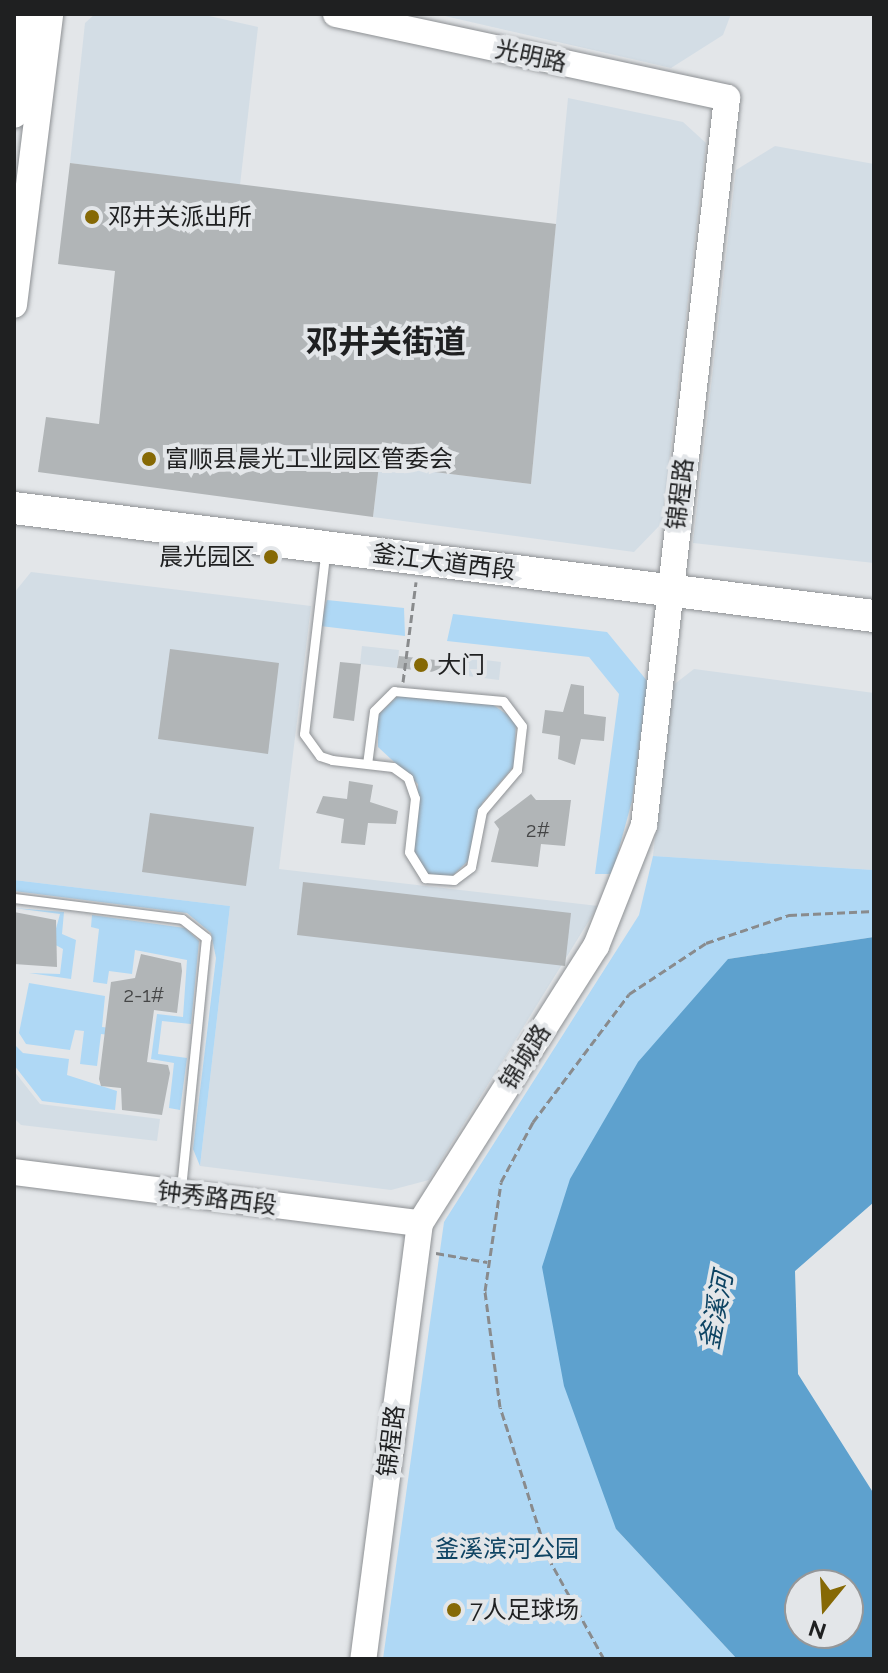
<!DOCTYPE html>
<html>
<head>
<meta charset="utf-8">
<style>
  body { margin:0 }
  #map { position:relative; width:888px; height:1673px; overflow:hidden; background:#e3e6e9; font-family:Raleway,"Noto Sans SC",sans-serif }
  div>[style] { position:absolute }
  .built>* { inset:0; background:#d3dde5 }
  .green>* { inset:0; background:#afd8f5 }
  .water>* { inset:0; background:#5ea1ce }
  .building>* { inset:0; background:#b1b5b7 }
  .path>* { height:3px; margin-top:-1.5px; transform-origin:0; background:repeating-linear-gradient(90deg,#898b8d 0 8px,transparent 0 12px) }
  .roads { filter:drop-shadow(0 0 2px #8e9194) drop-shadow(0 0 2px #8e9194) }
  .lane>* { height:9px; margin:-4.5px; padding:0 4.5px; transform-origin:4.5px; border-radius:4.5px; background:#fff }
  .secondary>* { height:26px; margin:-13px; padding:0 13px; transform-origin:13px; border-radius:13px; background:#fff }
  .highway>* { height:32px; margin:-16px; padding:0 16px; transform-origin:16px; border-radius:16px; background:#fff }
  .dots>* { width:22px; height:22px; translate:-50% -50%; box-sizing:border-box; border:4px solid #e3e6e9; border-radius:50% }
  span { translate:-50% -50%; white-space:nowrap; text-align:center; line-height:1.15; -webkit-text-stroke:8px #e3e6e9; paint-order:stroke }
  .number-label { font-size:20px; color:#444546 }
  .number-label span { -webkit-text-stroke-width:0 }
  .street-label { font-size:24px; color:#1f2021 }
  .poi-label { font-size:24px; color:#1f2021 }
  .left { translate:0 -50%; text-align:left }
  .right { translate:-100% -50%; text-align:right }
  .park-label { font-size:24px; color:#0f4463 }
  .water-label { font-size:26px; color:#0d4362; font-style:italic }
  .district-label { font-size:32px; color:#1f2021; font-weight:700 }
  .frame { position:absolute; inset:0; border:16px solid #1f2021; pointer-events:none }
  .north { position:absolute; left:784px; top:1569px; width:80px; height:80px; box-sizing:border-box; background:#e3e6e9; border:2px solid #959799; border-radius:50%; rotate:198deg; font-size:22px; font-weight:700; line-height:32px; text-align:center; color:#1f2021 }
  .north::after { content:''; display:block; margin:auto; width:28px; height:36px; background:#866905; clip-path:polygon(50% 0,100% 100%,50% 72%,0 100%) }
</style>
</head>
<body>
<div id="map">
  <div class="built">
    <div style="clip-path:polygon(95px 14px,200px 14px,258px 27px,240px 185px,70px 163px,85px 23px)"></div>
    <div style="clip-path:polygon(436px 14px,731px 14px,723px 35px,671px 68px)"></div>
    <div style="clip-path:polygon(568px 98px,683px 122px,706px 143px,662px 523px,634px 552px,373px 517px,379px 465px,531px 484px)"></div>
    <div style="clip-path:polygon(775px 146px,874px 164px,874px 563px,693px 543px,736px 170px)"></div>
    <div style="clip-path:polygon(31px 572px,311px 606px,279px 869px,598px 906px,429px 1180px,391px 1190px,200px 1166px,230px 906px,14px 880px,14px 593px)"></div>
    <div style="clip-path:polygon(362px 646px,399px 650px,397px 668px,360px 664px)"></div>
    <div style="clip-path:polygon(445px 655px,501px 662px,499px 680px,443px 673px)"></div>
    <div style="clip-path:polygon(694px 669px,874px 693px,874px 870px,653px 856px,672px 686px)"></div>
    <div style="clip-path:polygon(14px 1071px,40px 1104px,160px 1119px,157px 1141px,21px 1125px,14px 1118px)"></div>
  </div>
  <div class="green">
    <div style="clip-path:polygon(327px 600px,404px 608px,405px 636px,320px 626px)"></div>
    <div style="clip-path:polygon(453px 614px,607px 632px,648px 682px,632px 801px,612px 874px,595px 874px,619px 694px,589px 657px,447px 641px)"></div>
    <div style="clip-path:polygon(399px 695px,492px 704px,516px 721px,514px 766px,482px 803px,469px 860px,451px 877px,427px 874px,414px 855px,418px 784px,378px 747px,378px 715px)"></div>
    <div style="clip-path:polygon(653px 856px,874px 870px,874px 937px,728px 959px,616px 1529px,737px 1659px,383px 1659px,444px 1222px,639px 915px)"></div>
    <div style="clip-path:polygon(14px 880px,230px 906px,200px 1166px,193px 1149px,216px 958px,211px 933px,187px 913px,14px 891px)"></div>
    <div style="clip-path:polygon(14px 908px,64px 912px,62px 934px,76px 940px,71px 979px,29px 973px,60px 974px,63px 949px,52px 943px,60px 914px)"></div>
    <div style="clip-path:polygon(92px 915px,185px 928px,199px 941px,191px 1024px,162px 1021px,158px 1054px,187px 1058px,180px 1110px,169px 1108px,174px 1063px,151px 1059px,157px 1014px,183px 1017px,187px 960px,135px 950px,132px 974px,109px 971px,107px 984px,93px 982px,99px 929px,91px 927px)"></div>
    <div style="clip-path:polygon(29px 983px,105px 996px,102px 1027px,130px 1030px,129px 1037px,101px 1034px,97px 1066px,80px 1064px,84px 1031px,75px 1030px,70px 1050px,26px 1044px,19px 1033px)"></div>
    <div style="clip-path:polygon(14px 1044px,23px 1053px,69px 1059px,67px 1075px,117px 1091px,115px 1110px,42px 1101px,14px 1065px)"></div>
  </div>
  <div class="water">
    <div style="clip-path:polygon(evenodd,874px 937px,874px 1202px,795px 1271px,798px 1374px,874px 1494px,874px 1659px,737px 1659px,616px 1529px,564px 1386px,542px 1267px,570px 1179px,638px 1062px,728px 959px,874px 937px,800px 1585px,848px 1585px,848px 1633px,800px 1633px,800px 1585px)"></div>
  </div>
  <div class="building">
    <div style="clip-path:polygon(70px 163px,556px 224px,531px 484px,379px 465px,373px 517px,38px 472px,46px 417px,99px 424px,115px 271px,58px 264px)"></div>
    <div style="clip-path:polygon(170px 649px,279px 663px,268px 754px,158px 739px)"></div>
    <div style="clip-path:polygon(399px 656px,445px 661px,443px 673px,397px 668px)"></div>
    <div style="clip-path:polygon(340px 662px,361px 664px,354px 721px,333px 718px)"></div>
    <div style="clip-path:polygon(571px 684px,584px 686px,584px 714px,606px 717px,604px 741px,581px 739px,575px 765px,558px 759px,560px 736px,542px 733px,545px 710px,563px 712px)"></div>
    <div style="clip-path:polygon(349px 781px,373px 785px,370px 802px,398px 811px,396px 824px,368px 823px,365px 845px,341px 843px,344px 819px,316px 813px,323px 796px,347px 799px)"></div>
    <div style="clip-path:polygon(531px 794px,536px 800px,571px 800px,565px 846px,541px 844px,538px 867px,491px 862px,499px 829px,494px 822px)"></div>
    <div style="clip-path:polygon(150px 813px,254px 827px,246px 886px,142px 872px)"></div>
    <div style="clip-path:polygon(303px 882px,571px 913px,565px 966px,297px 935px)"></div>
    <div style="clip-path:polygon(14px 912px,56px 920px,57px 967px,14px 964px)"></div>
    <div style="clip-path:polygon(141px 954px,181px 963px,182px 971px,177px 1013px,154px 1010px,147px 1062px,168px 1065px,170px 1073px,162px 1115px,122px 1110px,121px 1088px,101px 1086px,99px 1079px,111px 982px,135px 978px)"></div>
  </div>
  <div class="path">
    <div style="left:403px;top:682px;width:101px;rotate:-82.6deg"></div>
    <div style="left:436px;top:1253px;width:52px;rotate:10deg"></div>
    <div style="left:604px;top:1659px;width:116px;rotate:-118.8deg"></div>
    <div style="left:548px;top:1557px;width:157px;rotate:-107.7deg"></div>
    <div style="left:500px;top:1407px;width:117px;rotate:-97.4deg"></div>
    <div style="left:485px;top:1291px;width:110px;rotate:-81.6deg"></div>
    <div style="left:501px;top:1182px;width:68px;rotate:-61.9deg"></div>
    <div style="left:533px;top:1122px;width:160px;rotate:-53.1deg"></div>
    <div style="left:629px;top:994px;width:92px;rotate:-33.5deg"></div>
    <div style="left:706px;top:943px;width:88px;rotate:-18.6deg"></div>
    <div style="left:789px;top:915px;width:85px;rotate:-2.7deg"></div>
  </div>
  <div class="roads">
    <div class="lane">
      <div style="left:324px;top:564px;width:171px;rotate:96.7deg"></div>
      <div style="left:304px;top:734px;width:27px;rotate:54deg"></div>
      <div style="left:320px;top:756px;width:13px;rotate:18deg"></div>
      <div style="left:332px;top:760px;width:61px;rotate:6.5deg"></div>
      <div style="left:393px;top:767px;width:19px;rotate:36deg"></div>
      <div style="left:408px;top:778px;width:21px;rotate:71deg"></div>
      <div style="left:415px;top:798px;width:54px;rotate:96.3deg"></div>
      <div style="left:409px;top:852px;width:31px;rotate:58deg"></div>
      <div style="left:425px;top:878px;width:29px;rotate:4deg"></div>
      <div style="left:454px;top:880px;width:21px;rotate:-37deg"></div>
      <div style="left:471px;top:867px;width:57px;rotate:-78.9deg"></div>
      <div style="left:482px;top:811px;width:54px;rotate:-49.5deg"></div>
      <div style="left:517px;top:770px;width:44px;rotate:-83.5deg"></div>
      <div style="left:522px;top:726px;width:31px;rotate:-127deg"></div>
      <div style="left:503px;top:701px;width:109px;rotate:-174.8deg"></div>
      <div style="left:394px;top:691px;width:28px;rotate:135deg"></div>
      <div style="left:374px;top:711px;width:53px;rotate:97.5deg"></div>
      <div style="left:14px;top:898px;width:169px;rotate:7.1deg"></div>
      <div style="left:182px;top:919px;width:31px;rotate:38deg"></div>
      <div style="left:206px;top:938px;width:253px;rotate:95.7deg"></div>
    </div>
    <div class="secondary">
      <div style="left:336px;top:14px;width:400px;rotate:12.1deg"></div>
      <div style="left:727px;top:98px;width:732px;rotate:96.51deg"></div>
      <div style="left:644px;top:825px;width:130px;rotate:111.6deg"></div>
      <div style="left:596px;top:946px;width:328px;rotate:122.4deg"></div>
      <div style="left:420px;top:1223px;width:440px;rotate:97.4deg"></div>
      <div style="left:14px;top:115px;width:102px;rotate:-82.7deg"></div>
      <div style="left:14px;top:305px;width:293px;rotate:-82.9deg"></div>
      <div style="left:14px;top:1172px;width:409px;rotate:7.2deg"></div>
    </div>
    <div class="highway">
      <div style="left:14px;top:508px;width:867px;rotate:7.16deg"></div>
    </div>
  </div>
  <div class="dots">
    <div style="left:92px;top:217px;background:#866905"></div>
    <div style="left:149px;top:459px;background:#866905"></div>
    <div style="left:271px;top:557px;background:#866905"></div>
    <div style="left:421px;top:665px;background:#866905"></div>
    <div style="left:454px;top:1610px;background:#866905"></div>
  </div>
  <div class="number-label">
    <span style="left:538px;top:830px">2#</span>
    <span style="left:144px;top:995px">2-1#</span>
  </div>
  <div class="street-label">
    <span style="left:531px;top:56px;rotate:12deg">光明路</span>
    <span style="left:680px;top:494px;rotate:-83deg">锦程路</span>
    <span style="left:444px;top:562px;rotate:7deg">釜江大道西段</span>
    <span style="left:525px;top:1057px;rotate:-58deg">锦城路</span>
    <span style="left:217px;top:1198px;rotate:7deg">钟秀路西段</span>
    <span style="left:391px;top:1441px;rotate:-83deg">锦程路</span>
  </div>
  <div class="poi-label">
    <span class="left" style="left:108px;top:217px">邓井关派出所</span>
    <span class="left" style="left:165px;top:459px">富顺县晨光工业园区管委会</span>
    <span class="right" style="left:255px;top:557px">晨光园区</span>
    <span class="left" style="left:437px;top:665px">大门</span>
    <span class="left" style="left:470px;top:1610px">7人足球场</span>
  </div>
  <div class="park-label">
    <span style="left:507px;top:1549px">釜溪滨河公园</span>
  </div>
  <div class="water-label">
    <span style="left:717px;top:1311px;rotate:-79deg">釜溪河</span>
  </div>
  <div class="district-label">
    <span style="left:386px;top:342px">邓井关街道</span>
  </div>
  <div class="frame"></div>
  <div class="north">N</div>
</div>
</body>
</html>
